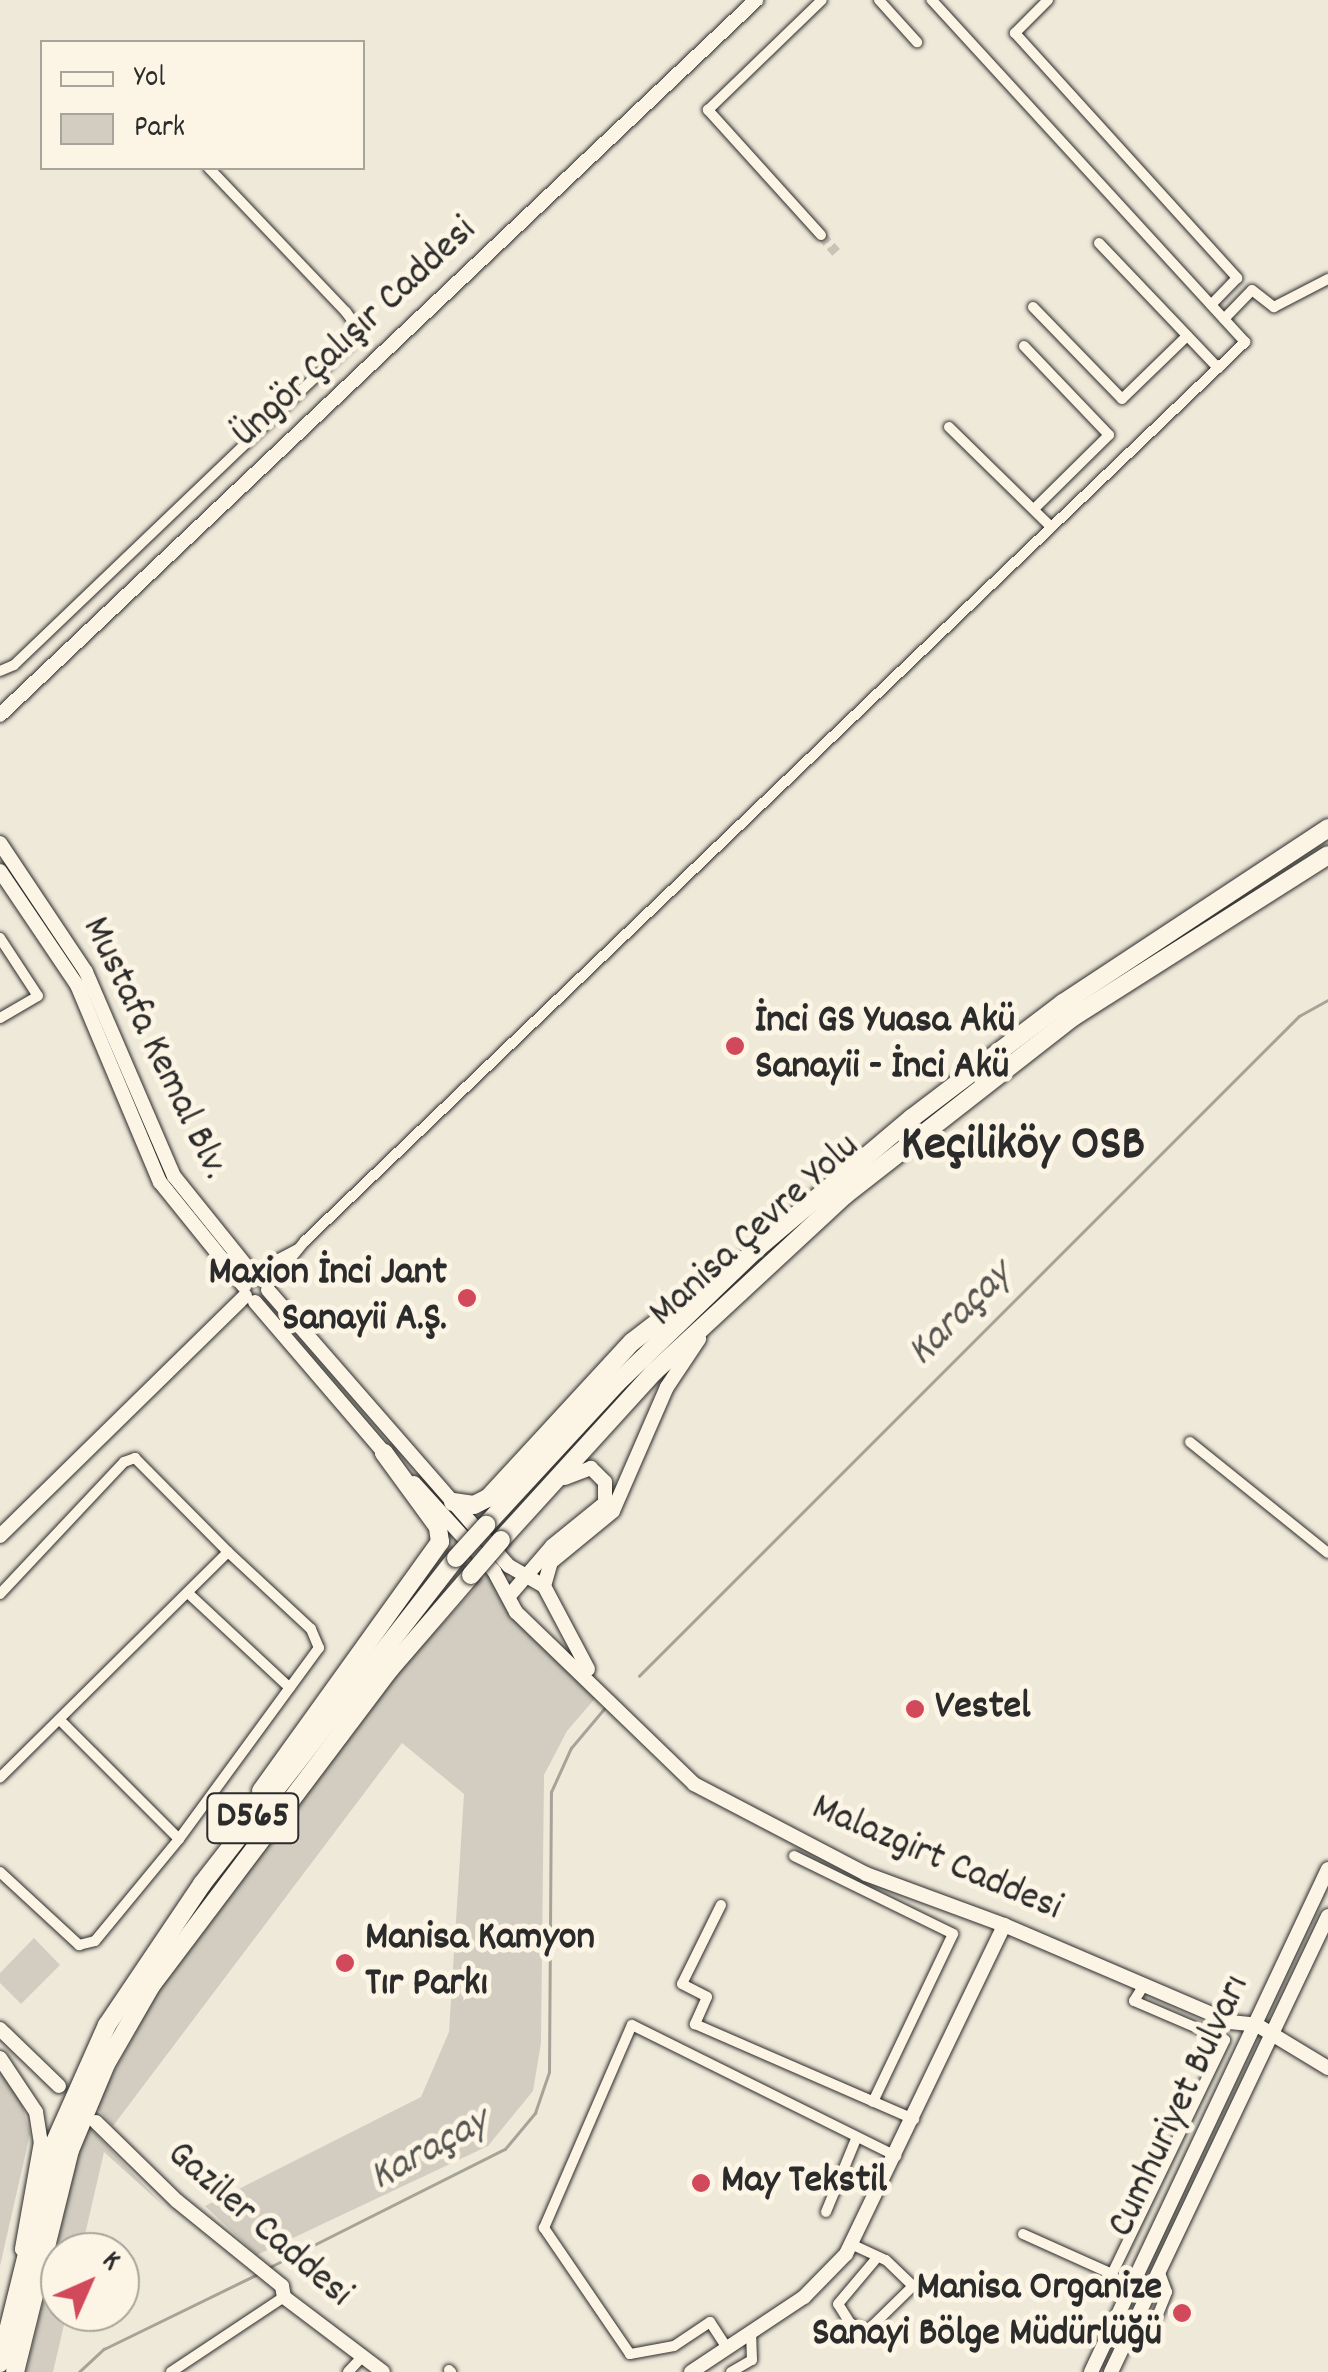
<!DOCTYPE html>
<html>
<head>
<meta charset="utf-8">
<style>
  body { margin:0 }
  #map { position:relative; width:1328px; height:2372px; overflow:hidden; background:#efe9da; font-family:Dekko,sans-serif }
  div>[style] { position:absolute }
  .green>* { inset:0; background:#d2cdc0 }
  .stream>* { height:2.5px; margin:-1.25px; padding:0 1.25px; transform-origin:1.25px; border-radius:1.25px; background:#a6a399 }
  .street-tunnel>* { height:10px; margin-top:-5px; transform-origin:0; background:repeating-linear-gradient(90deg,#c8c3b7 0 10px,transparent 0 15px) }
  .roads { filter:drop-shadow(0 0 2px #2b2b2b) drop-shadow(0 0 2px #2b2b2b) }
  .street>* { height:10px; margin:-5px; padding:0 5px; transform-origin:5px; border-radius:5px; background:#fcf5e5 }
  .secondary>* { height:14px; margin:-7px; padding:0 7px; transform-origin:7px; border-radius:7px; background:#fcf5e5 }
  .highway>* { height:18px; margin:-9px; padding:0 9px; transform-origin:9px; border-radius:9px; background:#fcf5e5 }
  .bridges { filter:drop-shadow(0 0 2px #2b2b2b) drop-shadow(0 0 2px #2b2b2b) }
  .highway-bridge>* { height:18px; margin:-9px; padding:0 9px; transform-origin:9px; border-radius:9px; background:#fcf5e5 }
  .dots>* { width:28px; height:28px; translate:-50% -50%; box-sizing:border-box; border:5px solid #fcf5e5; border-radius:50% }
  span { translate:-50% -50%; white-space:nowrap; text-align:center; line-height:1.15; -webkit-text-stroke:10px #fcf5e5; paint-order:stroke }
  .shield-label span { padding:2px 8px; background:#fcf5e5; border:2px solid; border-radius:8px; -webkit-text-stroke-width:0 }
  .shield-label { font-size:38px; color:#2b2b2b; font-weight:700 }
  .street-label { font-size:40px; color:#2b2b2b }
  .poi-label { font-size:40px; color:#2b2b2b; font-weight:700 }
  .left { translate:0 -50%; text-align:left }
  .right { translate:-100% -50%; text-align:right }
  .water-label { font-size:42px; color:#565552; font-style:italic }
  .district-label { font-size:50px; color:#2b2b2b; font-weight:700 }
  .legend { position:absolute; left:40px; top:40px; width:325px; height:130px; box-sizing:border-box; background:#fcf5e5; border:2px solid #a8a49b; margin:0; padding:12px 18px; list-style:none; font-size:30px; color:#2b2b2b }
  .legend li { display:flex; align-items:center; gap:20px; height:50px }
  .legend b { width:50px; border:2px solid #a8a49b }
  .north { position:absolute; left:40px; top:2232px; width:100px; height:100px; box-sizing:border-box; background:#fcf5e5; border:2px solid #a8a49b; border-radius:50%; rotate:45deg; font-size:28px; font-weight:700; line-height:40px; text-align:center; color:#2b2b2b }
  .north::after { content:''; display:block; margin:auto; width:35px; height:45px; background:#d1495b; clip-path:polygon(50% 0,100% 100%,50% 72%,0 100%) }
</style>
</head>
<body>
<div id="map">
  <div class="green">
    <div style="clip-path:polygon(490px 1572px,598px 1695px,567px 1731px,544px 1775px,541px 2043px,533px 2091px,488px 2146px,257px 2255px,205px 2206px,421px 2097px,449px 2032px,464px 1794px,402px 1743px,113px 2126px,95px 2106px,163px 1983px,395px 1675px)"></div>
    <div style="clip-path:polygon(34px 1938px,60px 1965px,21px 2004px,0 1983px,0 1973px)"></div>
    <div style="clip-path:polygon(0 2073px,20px 2097px,30px 2134px,0 2266px)"></div>
    <div style="clip-path:polygon(86px 2124px,165px 2207px,104px 2152px,81px 2252px,60px 2252px,60px 2312px,67px 2312px,53px 2372px,26px 2372px)"></div>
  </div>
  <div class="stream">
    <div style="left:639px;top:1676px;width:933px;rotate:-45deg"></div>
    <div style="left:1299px;top:1016px;width:33px;rotate:-29deg"></div>
    <div style="left:270px;top:2267px;width:263px;rotate:-26.7deg"></div>
    <div style="left:505px;top:2149px;width:47px;rotate:-50.2deg"></div>
    <div style="left:535px;top:2113px;width:43px;rotate:-71.1deg"></div>
    <div style="left:549px;top:2072px;width:280px;rotate:-89.6deg"></div>
    <div style="left:551px;top:1792px;width:48px;rotate:-65.6deg"></div>
    <div style="left:571px;top:1748px;width:51px;rotate:-49.8deg"></div>
    <div style="left:79px;top:2372px;width:34px;rotate:-43deg"></div>
    <div style="left:104px;top:2349px;width:171px;rotate:-26deg"></div>
  </div>
  <div class="street-tunnel">
    <div style="left:821px;top:235px;width:23px;rotate:49deg"></div>
  </div>
  <div class="roads">
    <div class="street">
      <div style="left:879px;top:0;width:57px;rotate:47.9deg"></div>
      <div style="left:1048px;top:0;width:47px;rotate:135deg"></div>
      <div style="left:1015px;top:33px;width:331px;rotate:47.8deg"></div>
      <div style="left:1237px;top:278px;width:37px;rotate:134deg"></div>
      <div style="left:821px;top:235px;width:169px;rotate:-132.1deg"></div>
      <div style="left:708px;top:110px;width:158px;rotate:-44deg"></div>
      <div style="left:1099px;top:243px;width:173px;rotate:46.4deg"></div>
      <div style="left:1033px;top:307px;width:128px;rotate:45.9deg"></div>
      <div style="left:1122px;top:399px;width:91px;rotate:-44.1deg"></div>
      <div style="left:1224px;top:319px;width:40px;rotate:-46deg"></div>
      <div style="left:1252px;top:290px;width:28px;rotate:38deg"></div>
      <div style="left:1274px;top:307px;width:61px;rotate:-27.4deg"></div>
      <div style="left:1024px;top:346px;width:123px;rotate:46.3deg"></div>
      <div style="left:1109px;top:435px;width:105px;rotate:135.4deg"></div>
      <div style="left:949px;top:427px;width:143px;rotate:44.4deg"></div>
      <div style="left:0;top:671px;width:15px;rotate:-23deg"></div>
      <div style="left:14px;top:665px;width:465px;rotate:-43.7deg"></div>
      <div style="left:350px;top:344px;width:21px;rotate:-79deg"></div>
      <div style="left:354px;top:323px;width:14px;rotate:-126deg"></div>
      <div style="left:346px;top:312px;width:199px;rotate:-133.6deg"></div>
      <div style="left:0;top:938px;width:69px;rotate:56.8deg"></div>
      <div style="left:38px;top:996px;width:44px;rotate:149.9deg"></div>
      <div style="left:263px;top:1280px;width:26px;rotate:-53deg"></div>
      <div style="left:279px;top:1259px;width:21px;rotate:-28deg"></div>
      <div style="left:268px;top:1286px;width:58px;rotate:-50.6deg"></div>
      <div style="left:305px;top:1241px;width:1301px;rotate:-43.72deg"></div>
      <div style="left:1245px;top:342px;width:464px;rotate:-132.5deg"></div>
      <div style="left:1190px;top:1442px;width:177px;rotate:38.8deg"></div>
      <div style="left:188px;top:1593px;width:139px;rotate:43deg"></div>
      <div style="left:0;top:1594px;width:181px;rotate:-46.8deg"></div>
      <div style="left:124px;top:1462px;width:12px;rotate:-20deg"></div>
      <div style="left:135px;top:1458px;width:132px;rotate:45.3deg"></div>
      <div style="left:228px;top:1552px;width:321px;rotate:135.3deg"></div>
      <div style="left:179px;top:1839px;width:237px;rotate:-53.8deg"></div>
      <div style="left:319px;top:1648px;width:21px;rotate:-113deg"></div>
      <div style="left:311px;top:1629px;width:113px;rotate:-137.1deg"></div>
      <div style="left:794px;top:1856px;width:177px;rotate:26.1deg"></div>
      <div style="left:953px;top:1934px;width:186px;rotate:115.5deg"></div>
      <div style="left:0;top:1872px;width:108px;rotate:42.7deg"></div>
      <div style="left:79px;top:1945px;width:16px;rotate:-14deg"></div>
      <div style="left:95px;top:1941px;width:132px;rotate:-50.5deg"></div>
      <div style="left:179px;top:1839px;width:168px;rotate:-135deg"></div>
      <div style="left:721px;top:1905px;width:88px;rotate:116.3deg"></div>
      <div style="left:682px;top:1984px;width:28px;rotate:27deg"></div>
      <div style="left:707px;top:1997px;width:30px;rotate:114deg"></div>
      <div style="left:695px;top:2024px;width:239px;rotate:23.5deg"></div>
      <div style="left:826px;top:2212px;width:79px;rotate:-67.7deg"></div>
      <div style="left:1023px;top:2234px;width:98px;rotate:24.2deg"></div>
      <div style="left:1112px;top:2274px;width:260px;rotate:-64.2deg"></div>
      <div style="left:1225px;top:2040px;width:99px;rotate:-156.8deg"></div>
      <div style="left:1134px;top:2001px;width:19px;rotate:-58deg"></div>
      <div style="left:851px;top:2244px;width:38px;rotate:25deg"></div>
      <div style="left:886px;top:2260px;width:37px;rotate:44deg"></div>
      <div style="left:913px;top:2286px;width:64px;rotate:135.6deg"></div>
      <div style="left:867px;top:2331px;width:19px;rotate:-155deg"></div>
      <div style="left:850px;top:2323px;width:22px;rotate:-122deg"></div>
      <div style="left:838px;top:2304px;width:57px;rotate:-49.9deg"></div>
      <div style="left:1134px;top:2325px;width:24px;rotate:-19deg"></div>
      <div style="left:1157px;top:2317px;width:27px;rotate:-68deg"></div>
      <div style="left:1167px;top:2292px;width:23px;rotate:-110deg"></div>
      <div style="left:727px;top:2348px;width:31px;rotate:-123deg"></div>
      <div style="left:710px;top:2322px;width:43px;rotate:146.3deg"></div>
      <div style="left:674px;top:2346px;width:45px;rotate:169.7deg"></div>
      <div style="left:630px;top:2354px;width:153px;rotate:-124.3deg"></div>
      <div style="left:544px;top:2228px;width:221px;rotate:-66.6deg"></div>
      <div style="left:632px;top:2025px;width:295px;rotate:26.4deg"></div>
      <div style="left:449px;top:2370px;width:3px;rotate:45deg"></div>
      <div style="left:171px;top:2372px;width:136px;rotate:-33.6deg"></div>
      <div style="left:348px;top:2372px;width:21px;rotate:-47deg"></div>
      <div style="left:731px;top:2372px;width:24px;rotate:-30deg"></div>
      <div style="left:752px;top:2360px;width:28px;rotate:-92deg"></div>
    </div>
    <div class="secondary">
      <div style="left:0;top:715px;width:1041px;rotate:-43.4deg"></div>
      <div style="left:0;top:843px;width:155px;rotate:56.3deg"></div>
      <div style="left:86px;top:972px;width:222px;rotate:66.7deg"></div>
      <div style="left:174px;top:1176px;width:131px;rotate:51.2deg"></div>
      <div style="left:0;top:871px;width:138px;rotate:56deg"></div>
      <div style="left:77px;top:985px;width:214px;rotate:67.2deg"></div>
      <div style="left:160px;top:1182px;width:134px;rotate:51.1deg"></div>
      <div style="left:268px;top:1290px;width:366px;rotate:48.9deg"></div>
      <div style="left:509px;top:1566px;width:40px;rotate:29.7deg"></div>
      <div style="left:544px;top:1586px;width:94px;rotate:62.1deg"></div>
      <div style="left:255px;top:1302px;width:204px;rotate:49.4deg"></div>
      <div style="left:414px;top:1483px;width:119px;rotate:47.7deg"></div>
      <div style="left:494px;top:1571px;width:47px;rotate:61.8deg"></div>
      <div style="left:516px;top:1612px;width:248px;rotate:44deg"></div>
      <div style="left:694px;top:1784px;width:194px;rotate:27.6deg"></div>
      <div style="left:866px;top:1874px;width:147px;rotate:20.3deg"></div>
      <div style="left:1004px;top:1925px;width:246px;rotate:23.2deg"></div>
      <div style="left:1230px;top:2022px;width:27px;rotate:6deg"></div>
      <div style="left:1257px;top:2025px;width:83px;rotate:31.2deg"></div>
      <div style="left:0;top:1536px;width:343px;rotate:-44.4deg"></div>
      <div style="left:544px;top:1586px;width:25px;rotate:-74deg"></div>
      <div style="left:551px;top:1562px;width:80px;rotate:-39.4deg"></div>
      <div style="left:613px;top:1511px;width:135px;rotate:-66.5deg"></div>
      <div style="left:667px;top:1387px;width:58px;rotate:-56.3deg"></div>
      <div style="left:509px;top:1596px;width:66px;rotate:-49.3deg"></div>
      <div style="left:552px;top:1546px;width:68px;rotate:-39.1deg"></div>
      <div style="left:605px;top:1503px;width:21px;rotate:-90deg"></div>
      <div style="left:605px;top:1482px;width:20px;rotate:-135deg"></div>
      <div style="left:591px;top:1468px;width:28px;rotate:159deg"></div>
      <div style="left:0;top:2029px;width:82px;rotate:44deg"></div>
      <div style="left:0;top:2058px;width:65px;rotate:56.3deg"></div>
      <div style="left:36px;top:2112px;width:30px;rotate:81deg"></div>
      <div style="left:41px;top:2142px;width:109px;rotate:100.1deg"></div>
      <div style="left:96px;top:2122px;width:113px;rotate:44.3deg"></div>
      <div style="left:177px;top:2201px;width:135px;rotate:39deg"></div>
      <div style="left:282px;top:2286px;width:11px;rotate:80deg"></div>
      <div style="left:284px;top:2297px;width:124px;rotate:37.1deg"></div>
      <div style="left:691px;top:2372px;width:136px;rotate:-33.6deg"></div>
      <div style="left:804px;top:2297px;width:60px;rotate:-45.7deg"></div>
      <div style="left:846px;top:2254px;width:365px;rotate:-64.3deg"></div>
      <div style="left:1091px;top:2372px;width:556px;rotate:-64.77deg"></div>
      <div style="left:1111px;top:2372px;width:505px;rotate:-64.55deg"></div>
    </div>
    <div class="highway">
      <div style="left:453px;top:1502px;width:21px;rotate:8deg"></div>
      <div style="left:474px;top:1505px;width:16px;rotate:-27deg"></div>
      <div style="left:488px;top:1498px;width:212px;rotate:-47.3deg"></div>
      <div style="left:632px;top:1342px;width:88px;rotate:-37.6deg"></div>
      <div style="left:486px;top:1525px;width:193px;rotate:-47.3deg"></div>
      <div style="left:617px;top:1383px;width:192px;rotate:-43.9deg"></div>
      <div style="left:755px;top:1250px;width:205px;rotate:-40.1deg"></div>
      <div style="left:912px;top:1118px;width:190px;rotate:-37.3deg"></div>
      <div style="left:1063px;top:1003px;width:318px;rotate:-33.4deg"></div>
      <div style="left:501px;top:1540px;width:227px;rotate:-47.7deg"></div>
      <div style="left:654px;top:1372px;width:260px;rotate:-42.8deg"></div>
      <div style="left:845px;top:1195px;width:289px;rotate:-38deg"></div>
      <div style="left:1073px;top:1017px;width:302px;rotate:-32.4deg"></div>
      <div style="left:261px;top:1791px;width:307px;rotate:-54.3deg"></div>
      <div style="left:440px;top:1542px;width:15px;rotate:-98deg"></div>
      <div style="left:438px;top:1527px;width:92px;rotate:-126.1deg"></div>
      <div style="left:0;top:2363px;width:226px;rotate:-76.1deg"></div>
      <div style="left:54px;top:2144px;width:130px;rotate:-66deg"></div>
      <div style="left:107px;top:2025px;width:170px;rotate:-56deg"></div>
      <div style="left:202px;top:1884px;width:413px;rotate:-52.1deg"></div>
      <div style="left:15px;top:2372px;width:229px;rotate:-76.1deg"></div>
      <div style="left:70px;top:2150px;width:93px;rotate:-67.3deg"></div>
      <div style="left:106px;top:2064px;width:90px;rotate:-60deg"></div>
      <div style="left:151px;top:1986px;width:397px;rotate:-53deg"></div>
      <div style="left:390px;top:1669px;width:124px;rotate:-49.2deg"></div>
    </div>
  </div>
  <div class="bridges">
    <div class="highway-bridge">
      <div style="left:456px;top:1558px;width:45px;rotate:-47.7deg"></div>
      <div style="left:471px;top:1575px;width:46px;rotate:-49.4deg"></div>
    </div>
  </div>
  <div class="dots">
    <div style="left:735px;top:1046px;background:#d1495b"></div>
    <div style="left:467px;top:1298px;background:#d1495b"></div>
    <div style="left:915px;top:1709px;background:#d1495b"></div>
    <div style="left:345px;top:1963px;background:#d1495b"></div>
    <div style="left:701px;top:2183px;background:#d1495b"></div>
    <div style="left:1182px;top:2313px;background:#d1495b"></div>
  </div>
  <div class="shield-label">
    <span style="left:253px;top:1818px">D565</span>
  </div>
  <div class="street-label">
    <span style="left:356px;top:334px;rotate:-43deg">Üngör Çalışır Caddesi</span>
    <span style="left:153px;top:1049px;rotate:64deg">Mustafa Kemal Blv.</span>
    <span style="left:756px;top:1232px;rotate:-42deg">Manisa Çevre Yolu</span>
    <span style="left:936px;top:1860px;rotate:23deg">Malazgirt Caddesi</span>
    <span style="left:1181px;top:2107px;rotate:-65deg">Cumhuriyet Bulvarı</span>
    <span style="left:258px;top:2226px;rotate:41deg">Gaziler Caddesi</span>
  </div>
  <div class="poi-label">
    <span class="left" style="left:755px;top:1046px">İnci GS Yuasa Akü<br>Sanayii - İnci Akü</span>
    <span class="right" style="left:447px;top:1298px">Maxion İnci Jant<br>Sanayii A.Ş.</span>
    <span class="left" style="left:935px;top:1709px">Vestel</span>
    <span class="left" style="left:365px;top:1963px">Manisa Kamyon<br>Tır Parkı</span>
    <span class="left" style="left:721px;top:2183px">May Tekstil</span>
    <span class="right" style="left:1162px;top:2313px">Manisa Organize<br>Sanayi Bölge Müdürlüğü</span>
  </div>
  <div class="water-label">
    <span style="left:961px;top:1315px;rotate:-45deg">Karaçay</span>
    <span style="left:430px;top:2151px;rotate:-29deg">Karaçay</span>
  </div>
  <div class="district-label">
    <span style="left:1023px;top:1148px">Keçiliköy OSB</span>
  </div>
  <ul class="legend">
  <li><b style="height:12px;background:#fcf5e5"></b>Yol</li>
  <li><b style="height:28px;background:#d2cdc0"></b>Park</li>
  </ul>
  <div class="north">K</div>
</div>
</body>
</html>
